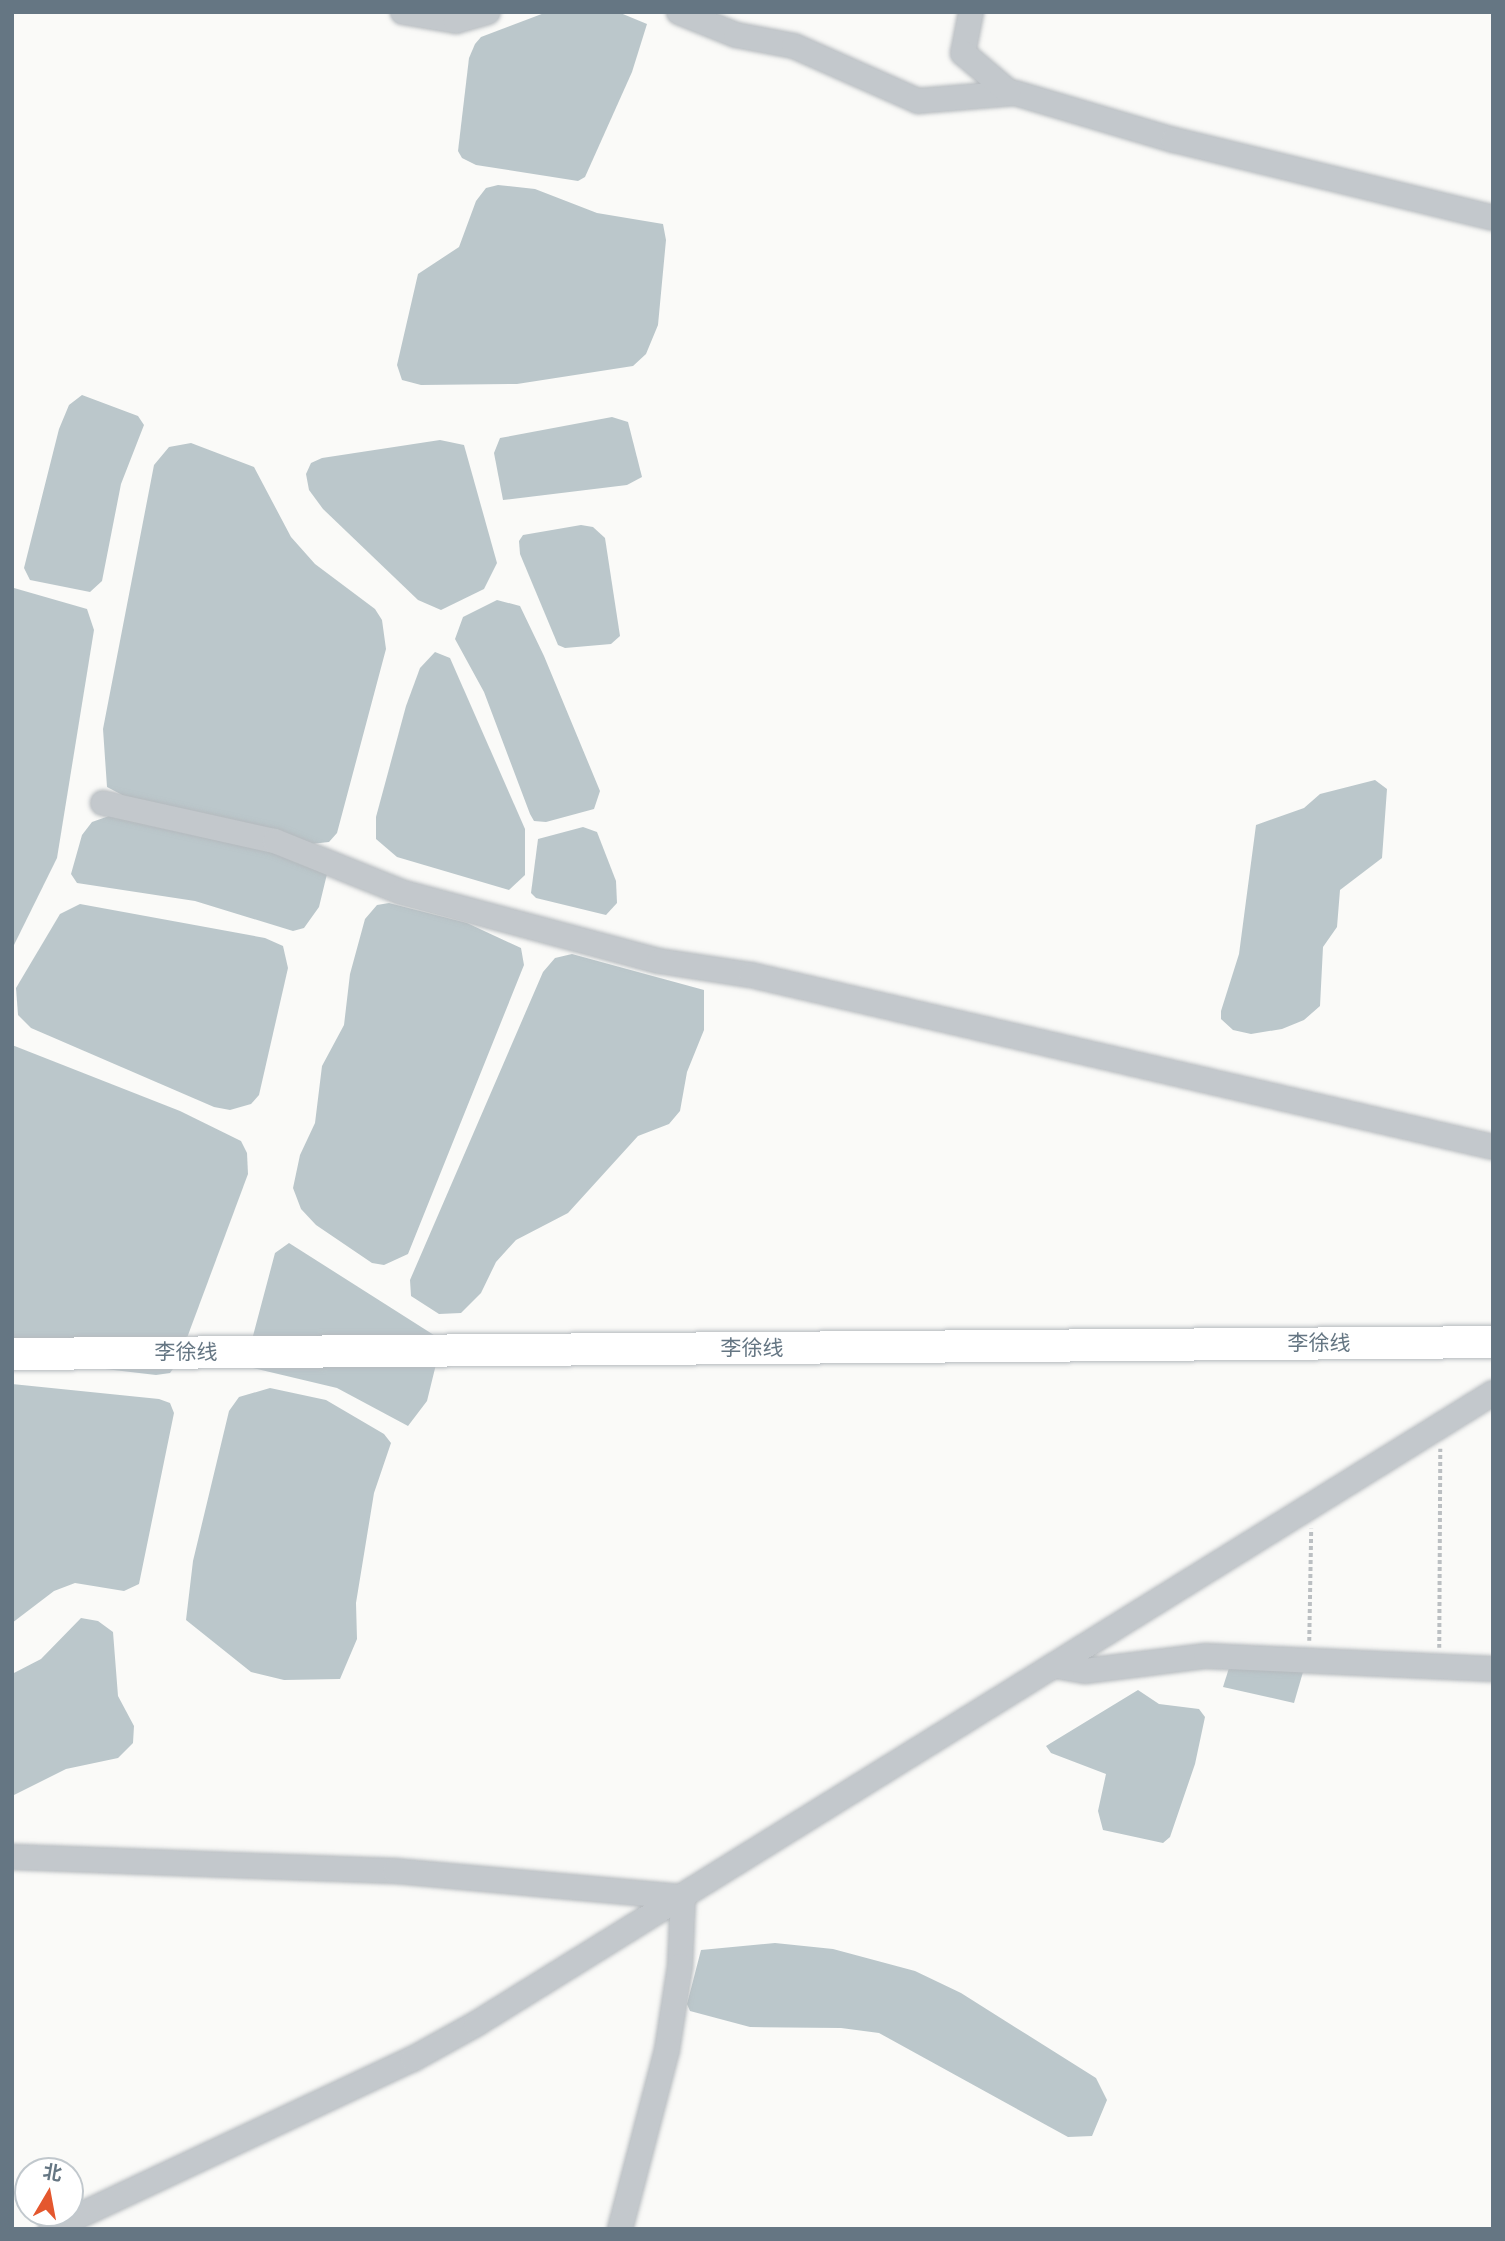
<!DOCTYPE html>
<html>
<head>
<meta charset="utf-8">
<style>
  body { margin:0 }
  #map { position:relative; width:1505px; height:2241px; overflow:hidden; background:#fafaf8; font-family:Inter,"Noto Sans SC",sans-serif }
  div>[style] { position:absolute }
  .water>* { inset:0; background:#bbc7cb }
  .path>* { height:3.5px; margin-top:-1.75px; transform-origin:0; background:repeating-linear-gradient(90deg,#bbbfc2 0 3.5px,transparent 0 7px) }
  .roads { filter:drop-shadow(0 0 2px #b5babe) drop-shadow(0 0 2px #b5babe) }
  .minor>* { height:24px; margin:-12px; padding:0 12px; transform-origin:12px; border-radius:12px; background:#c3c8cc }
  .major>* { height:32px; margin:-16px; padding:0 16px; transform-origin:16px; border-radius:16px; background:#fff }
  span { translate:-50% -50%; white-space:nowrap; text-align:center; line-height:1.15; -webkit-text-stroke:7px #fff; paint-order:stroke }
  .street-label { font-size:21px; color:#657683 }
  .frame { position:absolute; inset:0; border:14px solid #657683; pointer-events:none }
  .north { position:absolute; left:14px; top:2157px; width:70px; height:70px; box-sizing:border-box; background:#fff; border:2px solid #c1c8cd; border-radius:50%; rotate:10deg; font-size:19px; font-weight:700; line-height:28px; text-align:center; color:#657683 }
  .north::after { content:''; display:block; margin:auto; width:24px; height:32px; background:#e4572e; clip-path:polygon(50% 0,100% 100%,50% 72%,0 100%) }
</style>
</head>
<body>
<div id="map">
  <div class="water">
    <div style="clip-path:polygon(547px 12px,618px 12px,647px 24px,632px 72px,585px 177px,578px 181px,476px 165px,462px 158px,458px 151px,469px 58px,475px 44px,481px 37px)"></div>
    <div style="clip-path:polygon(498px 185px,535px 189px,597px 213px,663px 224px,666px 240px,658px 325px,646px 354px,633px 366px,517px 384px,421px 385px,402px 380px,397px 365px,418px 274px,459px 247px,476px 201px,486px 188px)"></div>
    <div style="clip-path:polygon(82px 395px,138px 416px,144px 425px,121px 484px,102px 581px,90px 592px,30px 580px,24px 568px,59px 429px,69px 405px)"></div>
    <div style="clip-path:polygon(612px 417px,628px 422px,642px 477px,627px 485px,503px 500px,494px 453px,500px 438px)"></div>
    <div style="clip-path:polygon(440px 440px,464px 445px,497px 563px,484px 589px,441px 610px,418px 600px,323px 509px,309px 490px,306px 474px,311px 463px,322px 458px)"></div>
    <div style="clip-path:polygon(191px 443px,254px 467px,291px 537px,315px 564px,375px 609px,382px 620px,386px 649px,337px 833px,329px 842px,311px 844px,128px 798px,107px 787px,103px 729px,154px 465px,169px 447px)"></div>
    <div style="clip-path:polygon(581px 525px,593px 527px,605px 538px,620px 636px,611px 644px,565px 648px,558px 645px,520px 554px,519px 541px,523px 535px)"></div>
    <div style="clip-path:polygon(14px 588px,87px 609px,94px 630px,57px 858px,12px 949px)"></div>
    <div style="clip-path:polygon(497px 600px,520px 606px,544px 656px,600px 791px,594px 809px,546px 822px,534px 821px,530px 814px,484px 692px,455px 639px,463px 617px)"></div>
    <div style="clip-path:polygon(435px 652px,450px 658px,525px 829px,525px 875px,509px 890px,397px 857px,376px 839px,376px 817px,406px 706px,420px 668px)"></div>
    <div style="clip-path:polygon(1375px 780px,1387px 789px,1382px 858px,1340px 890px,1337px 927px,1323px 947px,1320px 1006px,1304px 1020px,1282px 1029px,1251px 1034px,1233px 1030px,1221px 1019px,1221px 1011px,1239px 954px,1256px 825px,1304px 808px,1320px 794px)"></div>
    <div style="clip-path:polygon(109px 816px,242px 840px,327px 874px,319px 907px,304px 928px,293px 931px,195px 901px,77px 883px,71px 874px,82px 835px,92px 822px)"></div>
    <div style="clip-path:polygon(583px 827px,597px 832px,616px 881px,617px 903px,606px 915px,536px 898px,531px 893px,538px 839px)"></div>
    <div style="clip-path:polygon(389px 903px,467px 923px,521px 948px,524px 965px,408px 1254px,384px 1265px,372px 1263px,316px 1225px,301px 1209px,293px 1188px,300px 1155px,315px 1123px,322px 1066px,344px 1025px,350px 974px,365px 919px,377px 905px)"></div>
    <div style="clip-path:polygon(80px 904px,265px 938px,283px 946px,288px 968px,259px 1095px,251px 1104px,230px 1110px,214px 1107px,31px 1028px,18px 1015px,16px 988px,60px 914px)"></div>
    <div style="clip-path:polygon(572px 954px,704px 990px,704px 1030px,687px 1072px,680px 1111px,669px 1124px,638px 1136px,568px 1213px,516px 1240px,496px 1262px,481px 1293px,461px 1313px,439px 1314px,411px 1296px,410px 1280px,543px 972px,555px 958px)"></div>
    <div style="clip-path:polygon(12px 1045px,180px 1111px,241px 1141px,247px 1153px,248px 1174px,178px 1362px,170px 1373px,156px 1375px,12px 1358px)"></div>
    <div style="clip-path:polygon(289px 1243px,437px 1337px,440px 1348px,427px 1401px,408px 1426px,337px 1388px,245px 1366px,275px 1253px)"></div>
    <div style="clip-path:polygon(12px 1384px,159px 1399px,170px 1403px,174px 1413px,139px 1584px,124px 1591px,75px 1583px,54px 1591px,12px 1623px)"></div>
    <div style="clip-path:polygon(270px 1388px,326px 1400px,384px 1434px,391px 1443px,374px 1493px,356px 1603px,357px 1639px,340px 1679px,284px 1680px,251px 1672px,186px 1620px,193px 1561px,229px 1411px,239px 1397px)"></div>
    <div style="clip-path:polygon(81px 1618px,98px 1621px,113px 1632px,118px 1696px,134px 1726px,133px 1743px,118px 1758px,66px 1769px,12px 1796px,12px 1674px,41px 1659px)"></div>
    <div style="clip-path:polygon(1229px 1668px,1303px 1672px,1294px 1703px,1223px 1687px)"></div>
    <div style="clip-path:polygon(1138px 1690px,1159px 1704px,1199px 1709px,1205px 1717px,1195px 1764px,1170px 1837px,1163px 1843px,1103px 1830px,1098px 1811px,1106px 1774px,1051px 1753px,1046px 1746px)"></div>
    <div style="clip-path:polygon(775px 1943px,833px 1949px,915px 1971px,961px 1993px,1096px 2078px,1107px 2100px,1092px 2136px,1068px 2137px,879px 2033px,841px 2028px,750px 2027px,690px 2011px,687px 2004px,701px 1950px)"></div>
  </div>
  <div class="path">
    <div style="left:1309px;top:1641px;width:112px;rotate:-89deg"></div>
    <div style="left:1439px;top:1648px;width:199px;rotate:-89.7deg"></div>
  </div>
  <div class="roads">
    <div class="minor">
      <div style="left:403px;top:12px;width:54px;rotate:9.6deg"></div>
      <div style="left:456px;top:21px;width:33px;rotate:-16deg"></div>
      <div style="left:679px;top:12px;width:61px;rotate:22deg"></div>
      <div style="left:736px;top:35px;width:59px;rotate:10.7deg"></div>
      <div style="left:794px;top:46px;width:136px;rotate:23.9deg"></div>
      <div style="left:918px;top:101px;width:97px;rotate:-4.7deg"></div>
      <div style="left:1015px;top:93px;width:166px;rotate:16.5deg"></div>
      <div style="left:1174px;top:140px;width:328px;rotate:13.7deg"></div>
      <div style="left:971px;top:12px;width:42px;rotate:101deg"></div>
      <div style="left:963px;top:53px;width:60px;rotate:40.3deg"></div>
      <div style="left:103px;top:803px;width:176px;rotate:12.5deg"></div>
      <div style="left:275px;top:841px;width:136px;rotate:22deg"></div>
      <div style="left:401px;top:892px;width:267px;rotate:15deg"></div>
      <div style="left:659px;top:961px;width:93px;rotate:8.7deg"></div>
      <div style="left:751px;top:975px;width:762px;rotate:13.05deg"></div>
      <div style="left:1056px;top:1666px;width:29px;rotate:10deg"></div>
      <div style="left:1085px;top:1671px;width:122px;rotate:-7.1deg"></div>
      <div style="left:1206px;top:1656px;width:287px;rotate:2.6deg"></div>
      <div style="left:12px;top:1857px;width:383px;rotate:2.1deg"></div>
      <div style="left:395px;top:1871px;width:289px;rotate:5.2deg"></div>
      <div style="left:683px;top:1897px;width:69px;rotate:92.5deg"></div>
      <div style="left:680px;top:1966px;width:85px;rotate:98.8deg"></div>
      <div style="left:667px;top:2050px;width:185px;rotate:104.7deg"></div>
      <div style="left:51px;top:2229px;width:400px;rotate:-25.2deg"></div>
      <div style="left:413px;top:2059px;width:72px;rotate:-29.1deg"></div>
      <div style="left:476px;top:2024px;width:1197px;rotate:-31.82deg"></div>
    </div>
    <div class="major">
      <div style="left:12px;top:1354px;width:1481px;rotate:-0.46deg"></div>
    </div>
  </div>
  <div class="street-label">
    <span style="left:1319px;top:1343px">李徐线</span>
    <span style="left:752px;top:1348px">李徐线</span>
    <span style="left:186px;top:1352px">李徐线</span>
  </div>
  <div class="frame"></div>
  <div class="north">北</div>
</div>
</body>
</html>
